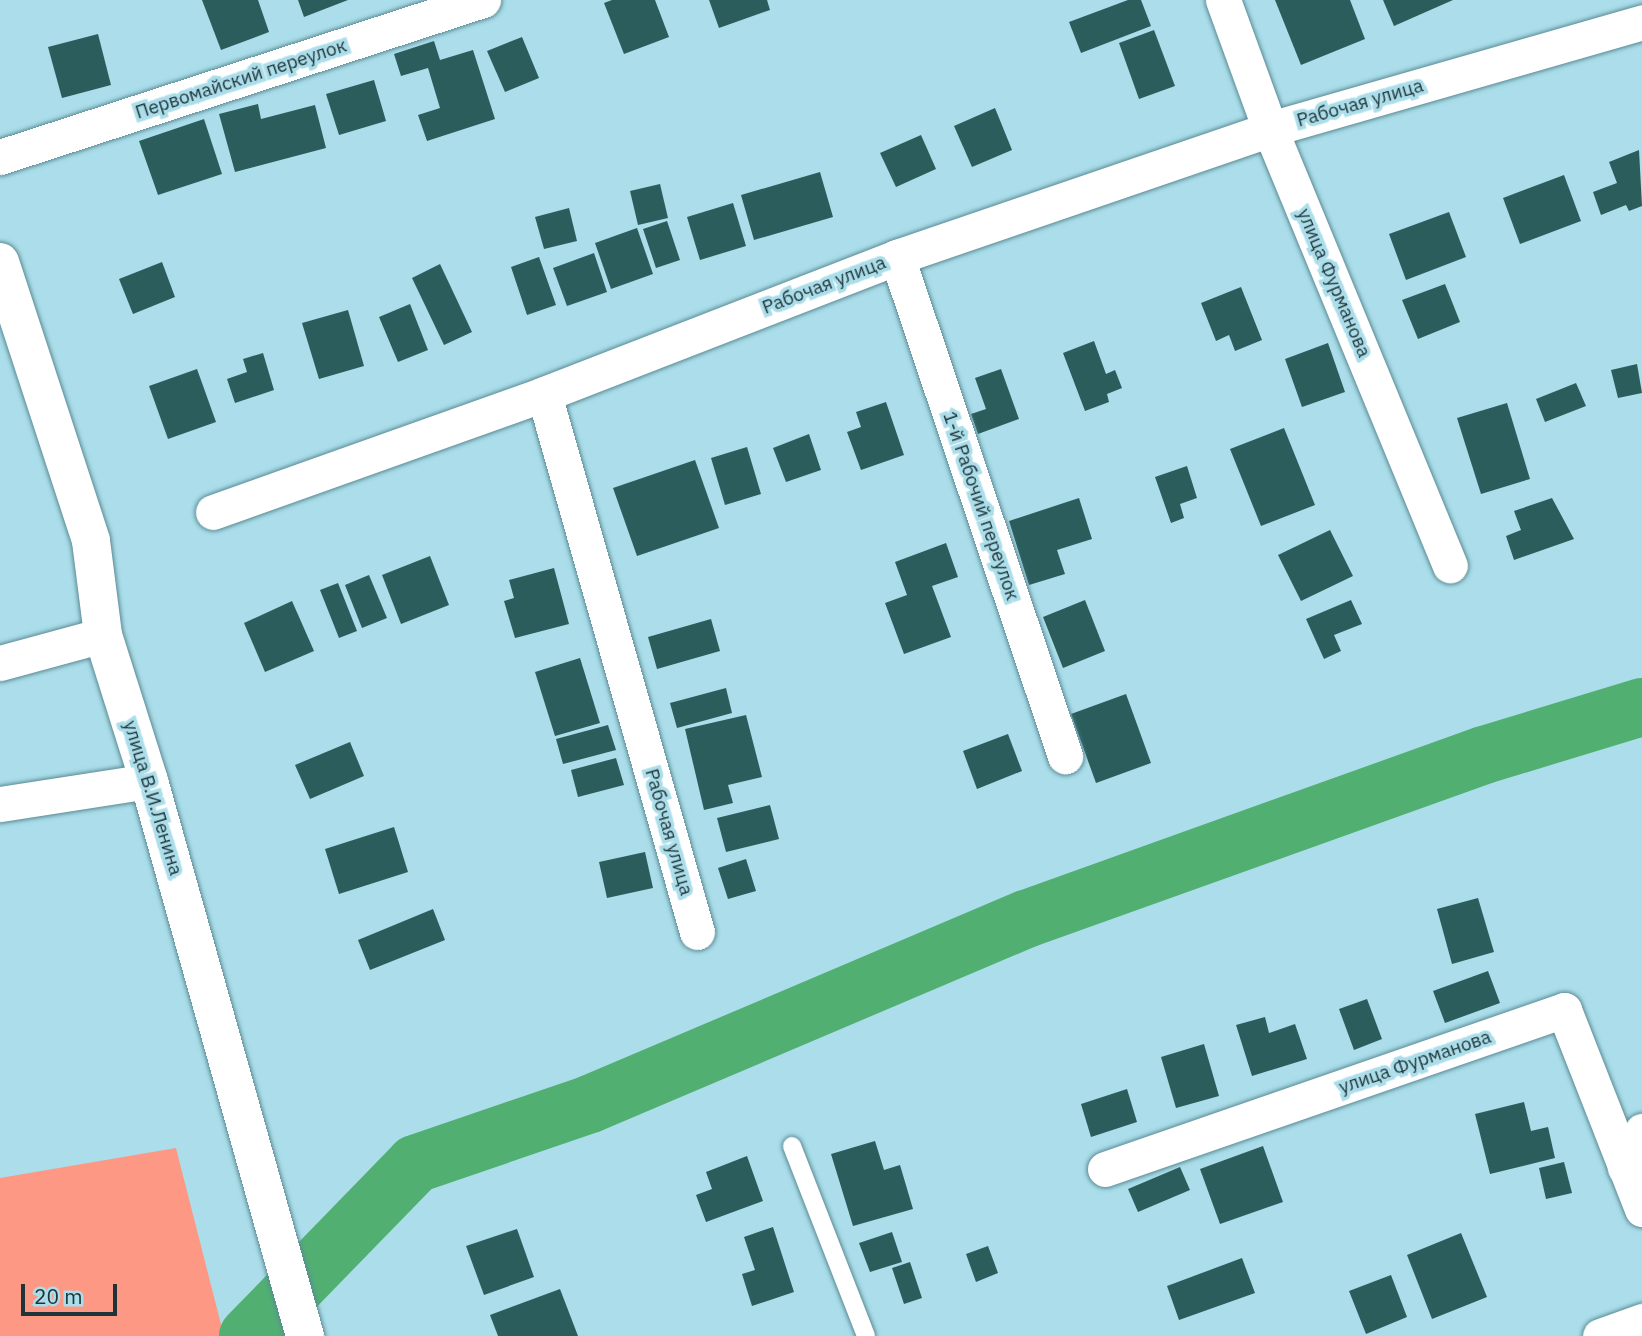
<!DOCTYPE html>
<html>
<head>
<meta charset="utf-8">
<style>
  body { margin:0 }
  #map { position:relative; width:1642px; height:1336px; overflow:hidden; background:#abdeea; font-family:"IBM Plex Sans",sans-serif }
  div>[style] { position:absolute }
  .green>* { inset:0; background:#fc9883 }
  .river>* { height:58px; margin:-29px; padding:0 29px; transform-origin:29px; border-radius:29px; background:#52af72 }
  .building>* { inset:0; background:#2a5d5c }
  .roads { filter:drop-shadow(0 0 2px #5a8a95) drop-shadow(0 0 2px #5a8a95) }
  .service>* { height:18px; margin:-9px; padding:0 9px; transform-origin:9px; border-radius:9px; background:#fff }
  .minor>* { height:35px; margin:-17.5px; padding:0 17.5px; transform-origin:17.5px; border-radius:17.5px; background:#fff }
  .secondary>* { height:38px; margin:-19px; padding:0 19px; transform-origin:19px; border-radius:19px; background:#fff }
  span { translate:-50% -50%; white-space:nowrap; text-align:center; line-height:1.15; -webkit-text-stroke:7px #abdeea; paint-order:stroke }
  .street-label { font-size:19px; color:#1f3438 }
  .scale { position:absolute; left:21px; top:1284px; width:96px; height:32px; box-sizing:border-box; border:4px solid #1f3438; border-top:0; padding-left:9px; font-size:21px; line-height:24px; white-space:nowrap; color:#1f3438; -webkit-text-stroke:5px #abdeea; paint-order:stroke }
</style>
</head>
<body>
<div id="map">
  <div class="green">
    <div style="clip-path:polygon(176px 1148px,224px 1336px,0 1336px,0 1178px)"></div>
  </div>
  <div class="river">
    <div style="left:248px;top:1336px;width:240px;rotate:-45.8deg"></div>
    <div style="left:415px;top:1164px;width:185px;rotate:-18.9deg"></div>
    <div style="left:590px;top:1104px;width:474px;rotate:-23deg"></div>
    <div style="left:1026px;top:919px;width:486px;rotate:-19.7deg"></div>
    <div style="left:1484px;top:755px;width:165px;rotate:-16.9deg"></div>
  </div>
  <div class="building">
    <div style="clip-path:polygon(202px 0,258px 0,269px 32px,221px 50px)"></div>
    <div style="clip-path:polygon(298px 0,348px 0,304px 17px)"></div>
    <div style="clip-path:polygon(612px 0,655px 0,669px 37px,624px 54px,604px 3px)"></div>
    <div style="clip-path:polygon(709px 0,767px 0,770px 10px,719px 28px)"></div>
    <div style="clip-path:polygon(1128px 0,1141px 0,1151px 26px,1081px 53px,1069px 22px)"></div>
    <div style="clip-path:polygon(1275px 0,1350px 0,1365px 39px,1301px 65px)"></div>
    <div style="clip-path:polygon(1383px 0,1453px 0,1394px 26px)"></div>
    <div style="clip-path:polygon(1154px 30px,1175px 86px,1139px 99px,1119px 43px)"></div>
    <div style="clip-path:polygon(98px 34px,111px 85px,62px 98px,48px 47px)"></div>
    <div style="clip-path:polygon(522px 37px,539px 78px,505px 92px,487px 51px)"></div>
    <div style="clip-path:polygon(434px 41px,440px 60px,473px 50px,495px 119px,427px 141px,418px 115px,440px 108px,428px 68px,401px 76px,394px 54px)"></div>
    <div style="clip-path:polygon(374px 80px,386px 121px,339px 135px,326px 94px)"></div>
    <div style="clip-path:polygon(258px 104px,261px 119px,315px 105px,326px 148px,235px 172px,219px 114px)"></div>
    <div style="clip-path:polygon(995px 108px,1012px 150px,972px 167px,954px 126px)"></div>
    <div style="clip-path:polygon(204px 119px,222px 174px,158px 195px,139px 141px)"></div>
    <div style="clip-path:polygon(921px 135px,936px 169px,896px 187px,880px 153px)"></div>
    <div style="clip-path:polygon(1639px 150px,1642px 206px,1629px 211px,1626px 205px,1601px 215px,1593px 192px,1617px 183px,1609px 162px)"></div>
    <div style="clip-path:polygon(820px 172px,833px 217px,754px 240px,741px 195px)"></div>
    <div style="clip-path:polygon(1564px 175px,1581px 221px,1520px 244px,1503px 198px)"></div>
    <div style="clip-path:polygon(660px 184px,668px 218px,638px 225px,630px 191px)"></div>
    <div style="clip-path:polygon(733px 203px,746px 246px,700px 260px,687px 217px)"></div>
    <div style="clip-path:polygon(569px 208px,577px 241px,544px 249px,535px 217px)"></div>
    <div style="clip-path:polygon(1449px 212px,1466px 257px,1406px 280px,1389px 234px)"></div>
    <div style="clip-path:polygon(667px 221px,680px 260px,656px 268px,643px 229px)"></div>
    <div style="clip-path:polygon(637px 228px,653px 274px,611px 289px,595px 243px)"></div>
    <div style="clip-path:polygon(594px 253px,607px 292px,567px 306px,553px 268px)"></div>
    <div style="clip-path:polygon(539px 257px,556px 305px,527px 315px,511px 267px)"></div>
    <div style="clip-path:polygon(162px 262px,175px 297px,133px 314px,119px 279px)"></div>
    <div style="clip-path:polygon(440px 264px,472px 332px,444px 345px,412px 278px)"></div>
    <div style="clip-path:polygon(1445px 284px,1460px 322px,1418px 339px,1402px 300px)"></div>
    <div style="clip-path:polygon(1241px 287px,1262px 340px,1235px 351px,1229px 335px,1216px 341px,1201px 303px)"></div>
    <div style="clip-path:polygon(410px 304px,428px 350px,398px 362px,379px 317px)"></div>
    <div style="clip-path:polygon(348px 310px,364px 366px,319px 379px,302px 323px)"></div>
    <div style="clip-path:polygon(1094px 341px,1106px 374px,1115px 370px,1122px 388px,1107px 394px,1109px 402px,1085px 411px,1063px 353px)"></div>
    <div style="clip-path:polygon(1328px 343px,1345px 392px,1302px 407px,1285px 359px)"></div>
    <div style="clip-path:polygon(263px 353px,274px 390px,235px 403px,227px 379px,247px 372px,243px 359px)"></div>
    <div style="clip-path:polygon(1637px 364px,1642px 393px,1618px 398px,1611px 370px)"></div>
    <div style="clip-path:polygon(197px 369px,216px 422px,168px 439px,149px 386px)"></div>
    <div style="clip-path:polygon(1001px 369px,1019px 419px,978px 434px,971px 414px,986px 409px,975px 378px)"></div>
    <div style="clip-path:polygon(1576px 383px,1586px 406px,1545px 422px,1536px 399px)"></div>
    <div style="clip-path:polygon(886px 402px,904px 455px,861px 470px,847px 432px,861px 427px,856px 412px)"></div>
    <div style="clip-path:polygon(1507px 403px,1530px 479px,1481px 494px,1457px 418px)"></div>
    <div style="clip-path:polygon(1284px 428px,1315px 505px,1261px 526px,1230px 449px)"></div>
    <div style="clip-path:polygon(809px 434px,821px 470px,786px 482px,773px 448px)"></div>
    <div style="clip-path:polygon(747px 447px,761px 494px,725px 505px,711px 458px)"></div>
    <div style="clip-path:polygon(695px 460px,719px 528px,637px 556px,613px 488px)"></div>
    <div style="clip-path:polygon(1187px 466px,1197px 498px,1180px 504px,1184px 518px,1171px 523px,1155px 477px)"></div>
    <div style="clip-path:polygon(1079px 498px,1092px 539px,1057px 550px,1065px 574px,1029px 585px,1009px 521px)"></div>
    <div style="clip-path:polygon(1552px 498px,1574px 539px,1514px 560px,1506px 536px,1521px 530px,1514px 511px)"></div>
    <div style="clip-path:polygon(1330px 530px,1353px 576px,1301px 601px,1278px 555px)"></div>
    <div style="clip-path:polygon(946px 543px,958px 577px,932px 586px,951px 637px,904px 654px,885px 603px,907px 595px,895px 562px)"></div>
    <div style="clip-path:polygon(430px 556px,449px 605px,401px 624px,382px 575px)"></div>
    <div style="clip-path:polygon(554px 568px,569px 624px,515px 638px,504px 601px,514px 598px,509px 580px)"></div>
    <div style="clip-path:polygon(369px 575px,387px 618px,362px 628px,345px 585px)"></div>
    <div style="clip-path:polygon(338px 583px,357px 631px,339px 638px,320px 590px)"></div>
    <div style="clip-path:polygon(1085px 600px,1105px 651px,1063px 668px,1043px 617px)"></div>
    <div style="clip-path:polygon(1351px 600px,1362px 624px,1334px 635px,1341px 651px,1324px 659px,1306px 619px)"></div>
    <div style="clip-path:polygon(292px 601px,314px 651px,265px 672px,244px 623px)"></div>
    <div style="clip-path:polygon(711px 619px,720px 651px,657px 669px,648px 637px)"></div>
    <div style="clip-path:polygon(580px 658px,600px 723px,555px 736px,535px 672px)"></div>
    <div style="clip-path:polygon(726px 688px,732px 713px,677px 728px,670px 703px)"></div>
    <div style="clip-path:polygon(1126px 694px,1151px 763px,1096px 783px,1071px 714px)"></div>
    <div style="clip-path:polygon(746px 715px,762px 777px,728px 785px,733px 803px,704px 810px,685px 729px)"></div>
    <div style="clip-path:polygon(608px 725px,616px 750px,563px 764px,556px 739px)"></div>
    <div style="clip-path:polygon(1008px 734px,1022px 771px,977px 789px,963px 751px)"></div>
    <div style="clip-path:polygon(350px 742px,364px 776px,310px 799px,295px 765px)"></div>
    <div style="clip-path:polygon(616px 758px,624px 785px,578px 797px,571px 770px)"></div>
    <div style="clip-path:polygon(770px 805px,779px 839px,726px 852px,717px 818px)"></div>
    <div style="clip-path:polygon(394px 827px,408px 872px,339px 894px,325px 849px)"></div>
    <div style="clip-path:polygon(645px 852px,653px 888px,607px 898px,599px 862px)"></div>
    <div style="clip-path:polygon(746px 859px,756px 891px,728px 899px,718px 868px)"></div>
    <div style="clip-path:polygon(1478px 898px,1494px 952px,1452px 964px,1437px 909px)"></div>
    <div style="clip-path:polygon(433px 909px,445px 940px,370px 970px,358px 940px)"></div>
    <div style="clip-path:polygon(1488px 971px,1500px 1003px,1445px 1023px,1433px 991px)"></div>
    <div style="clip-path:polygon(1367px 999px,1382px 1039px,1354px 1050px,1339px 1009px)"></div>
    <div style="clip-path:polygon(1265px 1017px,1269px 1033px,1295px 1024px,1307px 1059px,1252px 1076px,1236px 1025px)"></div>
    <div style="clip-path:polygon(1204px 1044px,1219px 1096px,1176px 1108px,1161px 1057px)"></div>
    <div style="clip-path:polygon(1127px 1089px,1137px 1122px,1091px 1137px,1081px 1104px)"></div>
    <div style="clip-path:polygon(1524px 1102px,1531px 1131px,1548px 1127px,1555px 1158px,1490px 1174px,1475px 1114px)"></div>
    <div style="clip-path:polygon(875px 1141px,884px 1170px,900px 1165px,913px 1209px,853px 1226px,831px 1154px)"></div>
    <div style="clip-path:polygon(1263px 1146px,1283px 1202px,1220px 1224px,1200px 1169px)"></div>
    <div style="clip-path:polygon(747px 1156px,763px 1201px,706px 1222px,696px 1195px,712px 1189px,706px 1172px)"></div>
    <div style="clip-path:polygon(1564px 1162px,1572px 1193px,1546px 1199px,1539px 1168px)"></div>
    <div style="clip-path:polygon(1180px 1167px,1190px 1190px,1138px 1212px,1128px 1189px)"></div>
    <div style="clip-path:polygon(773px 1227px,794px 1292px,752px 1306px,742px 1274px,755px 1270px,744px 1237px)"></div>
    <div style="clip-path:polygon(517px 1229px,534px 1277px,484px 1295px,466px 1246px)"></div>
    <div style="clip-path:polygon(892px 1232px,902px 1262px,870px 1272px,859px 1243px)"></div>
    <div style="clip-path:polygon(1461px 1233px,1487px 1297px,1432px 1319px,1407px 1255px)"></div>
    <div style="clip-path:polygon(988px 1246px,998px 1273px,976px 1282px,966px 1254px)"></div>
    <div style="clip-path:polygon(1242px 1258px,1255px 1293px,1179px 1320px,1167px 1286px)"></div>
    <div style="clip-path:polygon(910px 1262px,922px 1298px,904px 1304px,892px 1268px)"></div>
    <div style="clip-path:polygon(1391px 1275px,1407px 1317px,1366px 1334px,1349px 1291px)"></div>
    <div style="clip-path:polygon(560px 1289px,578px 1336px,498px 1336px,490px 1315px)"></div>
  </div>
  <div class="roads">
    <div class="service">
      <div style="left:792px;top:1146px;width:204px;rotate:68.7deg"></div>
    </div>
    <div class="minor">
      <div style="left:1223px;top:0;width:137px;rotate:70deg"></div>
      <div style="left:1270px;top:129px;width:472px;rotate:67.6deg"></div>
      <div style="left:0;top:157px;width:508px;rotate:-18.01deg"></div>
      <div style="left:897px;top:257px;width:527px;rotate:71.39deg"></div>
      <div style="left:213px;top:512px;width:351px;rotate:-19.6deg"></div>
      <div style="left:0;top:663px;width:107px;rotate:-15.2deg"></div>
      <div style="left:0;top:804px;width:151px;rotate:-8.8deg"></div>
      <div style="left:697px;top:932px;width:559px;rotate:-105.88deg"></div>
      <div style="left:544px;top:394px;width:379px;rotate:-21.2deg"></div>
      <div style="left:897px;top:257px;width:394px;rotate:-18.9deg"></div>
      <div style="left:1270px;top:129px;width:387px;rotate:-16deg"></div>
      <div style="left:1625px;top:1168px;width:41px;rotate:-65.3deg"></div>
      <div style="left:1105px;top:1169px;width:486px;rotate:-19.1deg"></div>
      <div style="left:1564px;top:1010px;width:214px;rotate:68.6deg"></div>
      <div style="left:1600px;top:1336px;width:45px;rotate:-19.7deg"></div>
    </div>
    <div class="secondary">
      <div style="left:0;top:262px;width:293px;rotate:71.9deg"></div>
      <div style="left:91px;top:541px;width:95px;rotate:82.7deg"></div>
      <div style="left:103px;top:635px;width:153px;rotate:72.5deg"></div>
      <div style="left:149px;top:781px;width:577px;rotate:74.3deg"></div>
    </div>
  </div>
  <div class="street-label">
    <span style="left:241px;top:79px;rotate:-18deg">Первомайский переулок</span>
    <span style="left:1360px;top:103px;rotate:-16deg">Рабочая улица</span>
    <span style="left:1334px;top:283px;rotate:67deg">улица Фурманова</span>
    <span style="left:824px;top:285px;rotate:-21deg">Рабочая улица</span>
    <span style="left:981px;top:506px;rotate:71deg">1-й Рабочий переулок</span>
    <span style="left:153px;top:798px;rotate:73deg">улица В.И.Ленина</span>
    <span style="left:669px;top:832px;rotate:74deg">Рабочая улица</span>
    <span style="left:1415px;top:1062px;rotate:-19deg">улица Фурманова</span>
  </div>
  <div class="scale">20 m</div>
</div>
</body>
</html>
